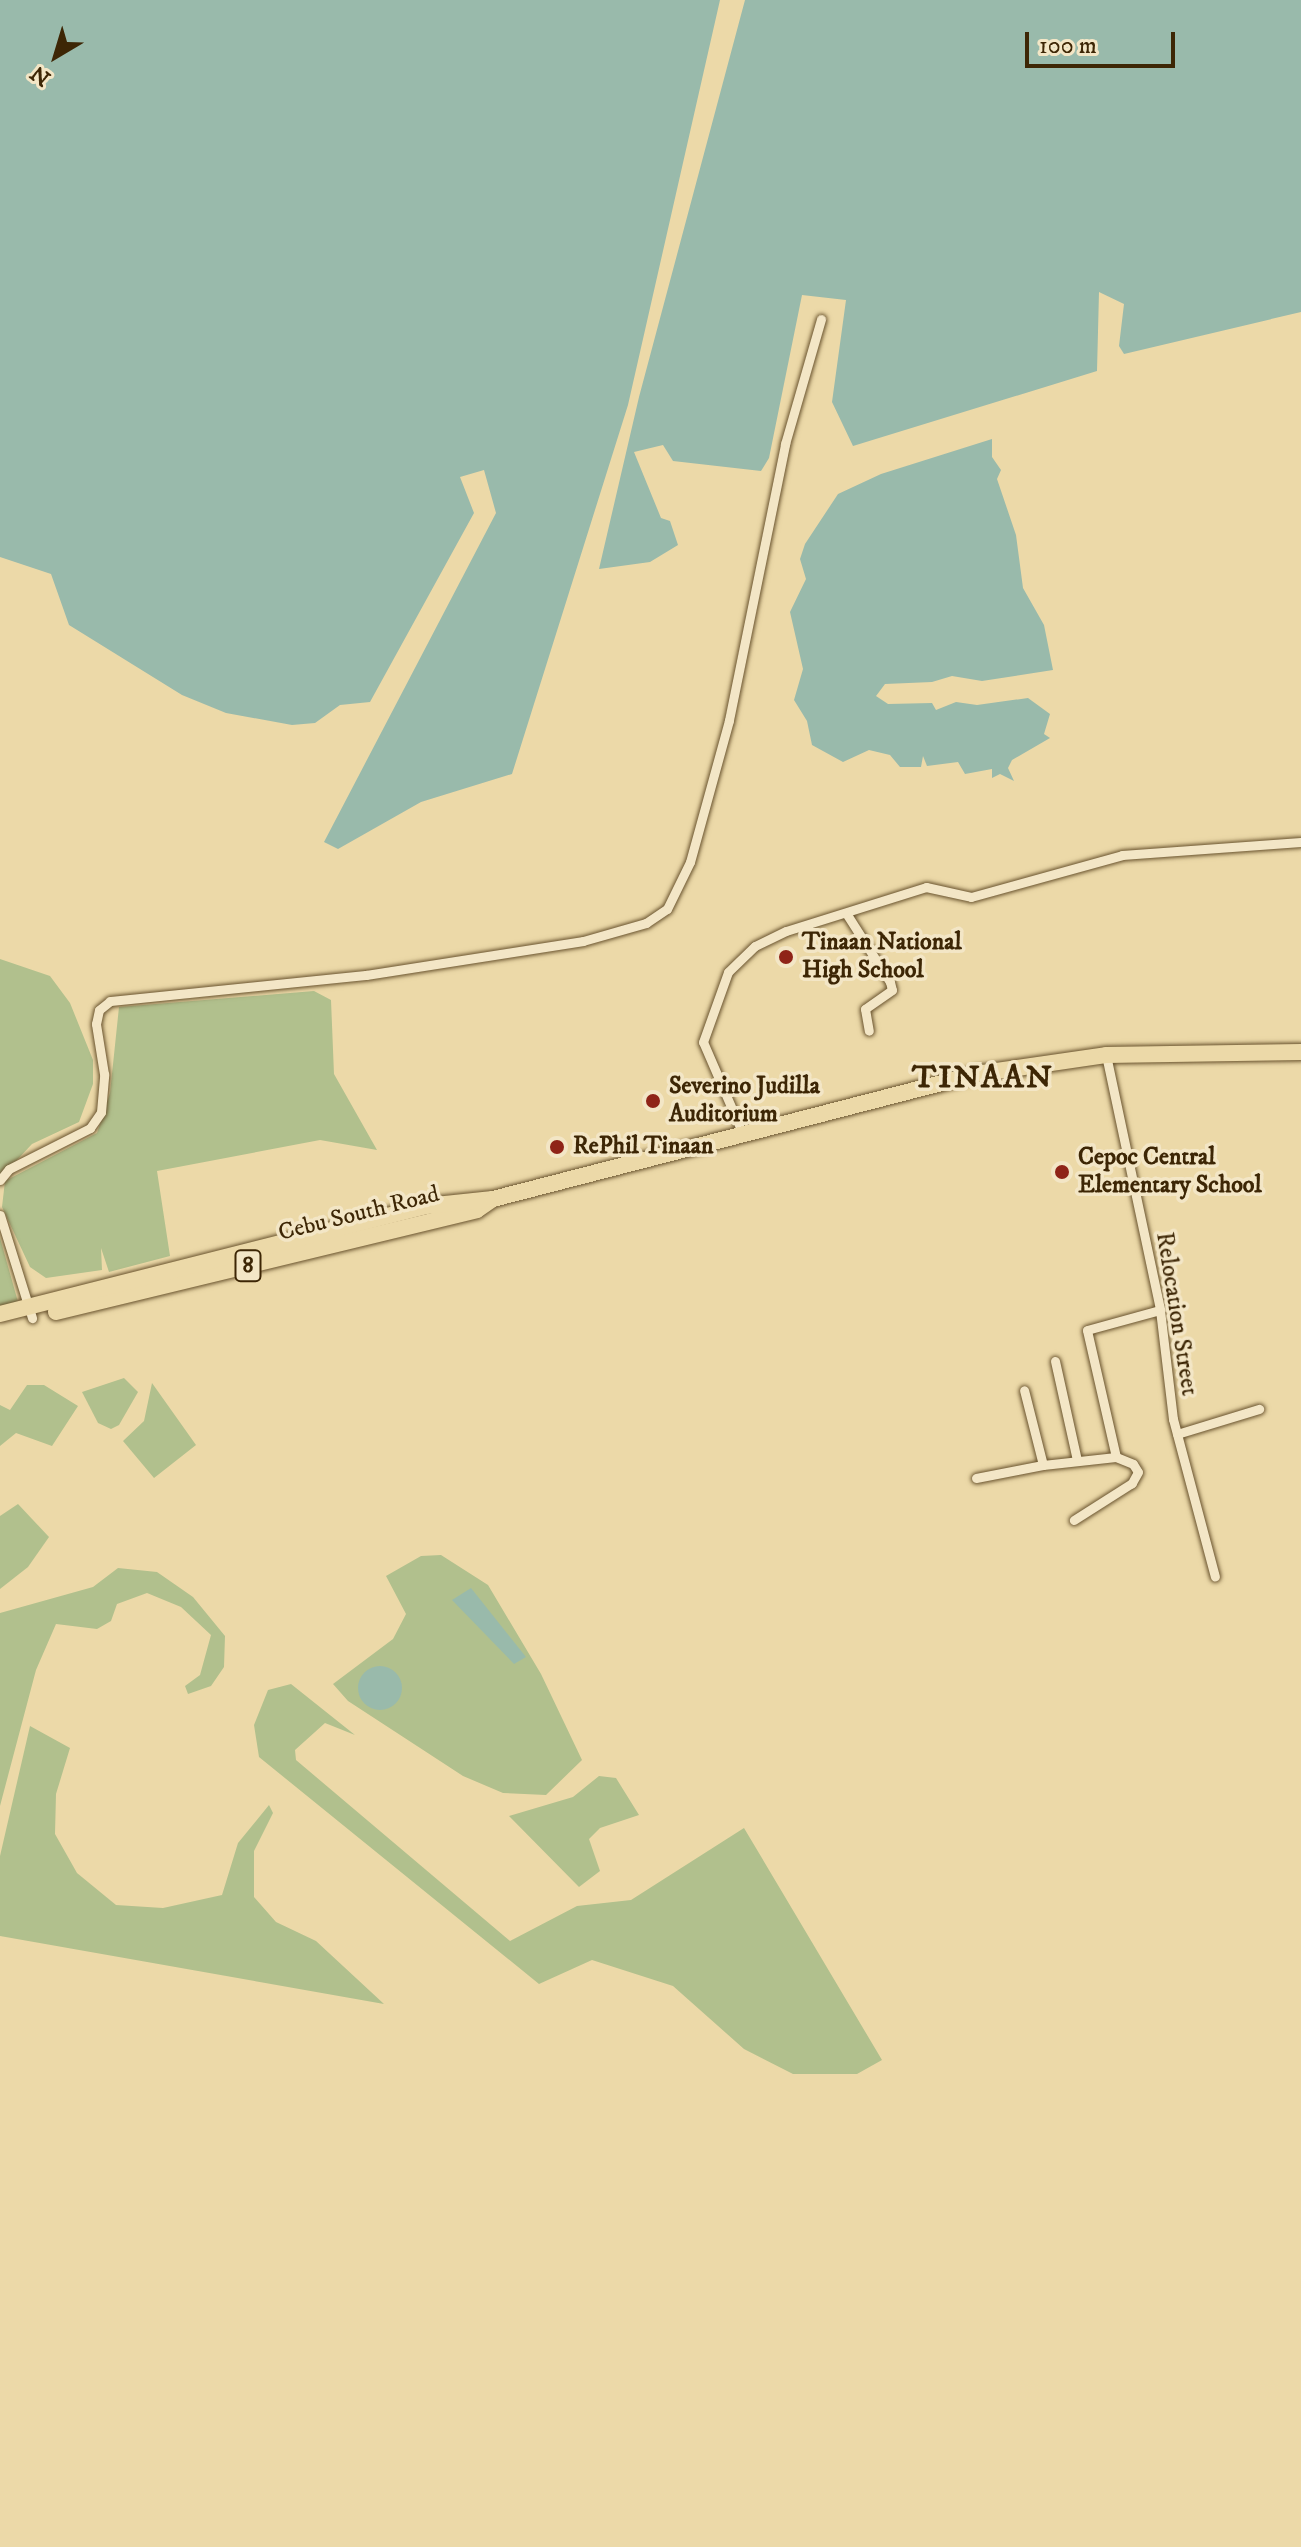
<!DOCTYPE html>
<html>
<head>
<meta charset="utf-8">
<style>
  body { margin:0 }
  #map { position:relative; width:1301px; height:2547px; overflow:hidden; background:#ecd9a8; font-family:"IM FELL DW Pica",serif }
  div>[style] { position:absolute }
  .green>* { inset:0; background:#b1c08d }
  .water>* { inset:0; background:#99baab }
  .round { border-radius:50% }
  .roads { filter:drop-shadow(0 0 2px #69532e) drop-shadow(0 0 2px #69532e) }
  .street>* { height:9px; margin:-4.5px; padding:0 4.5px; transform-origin:4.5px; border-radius:4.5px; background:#f3e6c6 }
  .highway>* { height:16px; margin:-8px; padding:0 8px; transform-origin:8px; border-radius:8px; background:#ecd9a8 }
  .dots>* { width:22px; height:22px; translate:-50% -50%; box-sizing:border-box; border:4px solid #f3e6c6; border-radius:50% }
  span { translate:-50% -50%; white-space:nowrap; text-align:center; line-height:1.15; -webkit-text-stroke:7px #f3e6c6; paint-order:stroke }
  .shield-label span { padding:2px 6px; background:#f3e6c6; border:2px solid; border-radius:6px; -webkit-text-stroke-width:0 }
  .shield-label { font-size:22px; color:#3d2605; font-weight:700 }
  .poi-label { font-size:24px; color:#3d2605; font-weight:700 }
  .left { translate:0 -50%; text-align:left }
  .street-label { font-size:24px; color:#3d2605 }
  .district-label { font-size:32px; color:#3d2605; font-weight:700; letter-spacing:2px }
  .north { position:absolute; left:16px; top:16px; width:80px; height:80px; -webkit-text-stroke:6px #f3e6c6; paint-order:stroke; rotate:218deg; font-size:22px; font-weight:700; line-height:32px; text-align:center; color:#3d2605 }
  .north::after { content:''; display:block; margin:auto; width:28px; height:36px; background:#3d2605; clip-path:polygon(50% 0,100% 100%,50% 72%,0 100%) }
  .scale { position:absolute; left:1025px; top:32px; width:150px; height:36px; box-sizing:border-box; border:4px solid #3d2605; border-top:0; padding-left:10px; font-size:24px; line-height:28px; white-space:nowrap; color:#3d2605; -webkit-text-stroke:6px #f3e6c6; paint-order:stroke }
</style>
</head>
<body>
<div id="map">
  <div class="green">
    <div style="clip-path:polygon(0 959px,50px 976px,70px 1003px,93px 1060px,93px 1084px,79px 1122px,32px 1144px,0 1178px)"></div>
    <div style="clip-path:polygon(314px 991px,331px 1000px,334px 1074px,377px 1150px,320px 1140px,157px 1171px,170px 1256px,109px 1272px,101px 1248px,102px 1270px,46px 1278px,30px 1267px,2px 1207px,5px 1181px,97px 1133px,110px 1093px,119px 1007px)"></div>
    <div style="clip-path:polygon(0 1238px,18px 1302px,0 1306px)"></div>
    <div style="clip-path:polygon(124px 1378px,138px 1392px,119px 1425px,111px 1429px,98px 1423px,82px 1392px)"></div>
    <div style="clip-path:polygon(152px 1383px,196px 1445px,154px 1478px,123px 1441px,144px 1421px)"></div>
    <div style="clip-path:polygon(27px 1385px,44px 1385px,78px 1406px,52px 1446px,16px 1433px,0 1446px,0 1405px,10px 1410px)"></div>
    <div style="clip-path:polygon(18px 1504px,49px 1537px,28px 1567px,0 1589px,0 1516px)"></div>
    <div style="clip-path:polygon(441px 1555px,488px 1585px,541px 1674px,582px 1760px,546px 1795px,503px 1793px,463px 1776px,348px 1701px,333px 1684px,393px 1639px,406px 1614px,386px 1576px,421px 1556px)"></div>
    <div style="clip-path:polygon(118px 1568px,157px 1572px,193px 1597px,225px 1636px,224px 1667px,211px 1686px,188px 1694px,185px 1686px,200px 1675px,211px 1635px,181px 1607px,147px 1593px,117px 1604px,111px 1621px,97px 1629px,56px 1624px,36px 1670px,0 1806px,0 1613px,93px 1587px)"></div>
    <div style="clip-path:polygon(291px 1684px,355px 1735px,325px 1723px,295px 1750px,296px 1760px,510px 1941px,577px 1906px,631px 1900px,744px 1828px,882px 2060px,857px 2074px,793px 2074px,744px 2049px,673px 1986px,592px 1960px,539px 1984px,259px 1757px,254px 1725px,268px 1690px)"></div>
    <div style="clip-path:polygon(30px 1726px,70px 1748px,56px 1794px,55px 1834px,77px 1873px,116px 1905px,163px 1908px,222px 1895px,238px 1843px,269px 1805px,273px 1813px,254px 1851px,254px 1897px,276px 1922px,316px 1941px,384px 2004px,0 1936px,0 1856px)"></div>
    <div style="clip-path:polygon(599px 1776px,616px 1778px,639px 1815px,600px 1828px,589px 1839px,600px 1871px,579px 1887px,509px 1816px,573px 1797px)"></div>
  </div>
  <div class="water">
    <div style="clip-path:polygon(0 0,720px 0,628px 405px,512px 774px,421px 802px,338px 849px,324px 842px,496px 513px,484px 470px,460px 477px,474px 513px,370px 702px,340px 705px,315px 723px,292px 725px,226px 713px,182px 695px,69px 625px,51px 574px,0 557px)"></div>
    <div style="clip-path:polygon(745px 0,1301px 0,1301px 312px,1124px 354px,1119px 346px,1124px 304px,1099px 292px,1097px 371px,853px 446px,832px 402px,846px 300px,802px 295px,769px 458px,761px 471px,673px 461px,663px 445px,634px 452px,661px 518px,670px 521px,678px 545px,650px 562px,599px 569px,639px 397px)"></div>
    <div style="clip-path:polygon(992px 439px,992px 457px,1001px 470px,997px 479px,1016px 535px,1023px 588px,1044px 625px,1053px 670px,982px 681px,952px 676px,932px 682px,885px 684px,876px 696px,888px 704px,932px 703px,936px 710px,956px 702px,977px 705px,1028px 698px,1050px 714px,1044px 734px,1050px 738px,1012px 760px,1008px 768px,1014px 781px,1000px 774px,992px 778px,992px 769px,965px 774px,958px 762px,927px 766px,923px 756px,921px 767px,900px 767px,890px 755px,869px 750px,843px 762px,812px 745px,807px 721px,794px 700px,803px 669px,790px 612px,806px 579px,800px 559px,805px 544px,838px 494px,881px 474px)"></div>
    <div style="clip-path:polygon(471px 1588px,526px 1657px,514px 1664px,452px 1600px)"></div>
    <div class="round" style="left:358px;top:1666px;width:44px;height:44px"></div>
  </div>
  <div class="roads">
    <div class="street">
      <div style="left:846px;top:913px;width:82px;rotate:57.5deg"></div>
      <div style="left:890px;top:982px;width:8px;rotate:76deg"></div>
      <div style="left:892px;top:990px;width:33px;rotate:145deg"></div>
      <div style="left:865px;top:1009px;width:22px;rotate:80deg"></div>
      <div style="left:1106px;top:1055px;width:261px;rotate:78deg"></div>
      <div style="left:1160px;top:1310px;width:110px;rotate:83.2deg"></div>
      <div style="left:1173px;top:1419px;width:163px;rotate:75.1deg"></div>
      <div style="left:742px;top:1132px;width:98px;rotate:-113.4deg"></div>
      <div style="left:703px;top:1042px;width:74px;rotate:-70.3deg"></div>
      <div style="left:728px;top:972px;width:37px;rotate:-44deg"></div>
      <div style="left:755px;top:946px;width:34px;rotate:-26deg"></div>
      <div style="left:786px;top:931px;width:147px;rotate:-17.4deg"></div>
      <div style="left:926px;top:887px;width:46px;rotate:12.5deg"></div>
      <div style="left:971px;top:897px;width:157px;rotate:-15.5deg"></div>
      <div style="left:1122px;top:855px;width:179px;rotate:-4.2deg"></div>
      <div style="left:0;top:1180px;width:14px;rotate:-51deg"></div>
      <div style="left:9px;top:1169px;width:91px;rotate:-26.8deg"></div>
      <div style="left:90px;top:1128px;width:19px;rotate:-55deg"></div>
      <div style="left:101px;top:1112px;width:38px;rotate:-85deg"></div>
      <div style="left:104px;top:1074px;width:51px;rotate:-99.1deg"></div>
      <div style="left:96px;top:1024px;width:14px;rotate:-78deg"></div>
      <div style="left:99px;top:1010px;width:14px;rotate:-39deg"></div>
      <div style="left:110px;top:1001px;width:257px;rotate:-5.8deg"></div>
      <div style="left:366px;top:975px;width:220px;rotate:-8.9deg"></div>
      <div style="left:583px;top:941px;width:66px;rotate:-15.9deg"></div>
      <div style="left:646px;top:923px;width:25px;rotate:-34deg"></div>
      <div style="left:667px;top:909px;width:52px;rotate:-63.9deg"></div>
      <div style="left:690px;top:862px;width:147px;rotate:-74.6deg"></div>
      <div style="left:729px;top:720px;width:282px;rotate:-78.5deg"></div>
      <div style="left:785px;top:444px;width:130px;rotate:-73.9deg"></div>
      <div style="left:0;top:1215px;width:108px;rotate:72.7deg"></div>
      <div style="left:1055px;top:1361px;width:101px;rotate:77.5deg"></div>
      <div style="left:1177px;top:1434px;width:86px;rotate:-17deg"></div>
      <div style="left:1116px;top:1457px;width:130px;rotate:-102.9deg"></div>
      <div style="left:1087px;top:1330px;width:76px;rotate:-15.3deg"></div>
      <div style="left:1043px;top:1465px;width:73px;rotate:-6.3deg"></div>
      <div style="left:1116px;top:1457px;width:18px;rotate:22deg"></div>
      <div style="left:1133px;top:1464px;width:9px;rotate:58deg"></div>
      <div style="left:1138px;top:1472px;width:13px;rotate:119deg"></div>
      <div style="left:1132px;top:1483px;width:69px;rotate:147.5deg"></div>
      <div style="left:976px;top:1478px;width:68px;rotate:-11deg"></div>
      <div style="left:1043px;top:1465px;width:77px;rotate:-104.2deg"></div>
    </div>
    <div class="highway">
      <div style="left:56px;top:1312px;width:433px;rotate:-13.6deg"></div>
      <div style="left:477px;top:1210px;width:19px;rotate:-35deg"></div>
      <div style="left:0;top:1314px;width:439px;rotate:-14.2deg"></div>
      <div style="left:426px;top:1206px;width:67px;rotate:-6deg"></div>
      <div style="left:493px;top:1199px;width:499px;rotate:-14.5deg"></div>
      <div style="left:976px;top:1074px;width:131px;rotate:-8.3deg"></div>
      <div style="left:1106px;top:1055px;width:195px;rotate:-0.9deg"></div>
    </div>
  </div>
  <div class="dots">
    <div style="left:786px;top:957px;background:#8f2418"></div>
    <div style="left:653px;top:1101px;background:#8f2418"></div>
    <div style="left:557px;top:1147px;background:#8f2418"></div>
    <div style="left:1062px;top:1172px;background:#8f2418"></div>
  </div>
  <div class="shield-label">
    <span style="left:248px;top:1266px">8</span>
  </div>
  <div class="poi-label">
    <span class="left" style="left:802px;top:957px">Tinaan National<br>High School</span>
    <span class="left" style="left:669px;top:1101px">Severino Judilla<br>Auditorium</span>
    <span class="left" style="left:573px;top:1147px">RePhil Tinaan</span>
    <span class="left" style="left:1078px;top:1172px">Cepoc Central<br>Elementary School</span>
  </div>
  <div class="street-label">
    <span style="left:359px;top:1214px;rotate:-14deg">Cebu South Road</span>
    <span style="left:1176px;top:1314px;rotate:81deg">Relocation Street</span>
  </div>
  <div class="district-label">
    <span style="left:983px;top:1078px">TINAAN</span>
  </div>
  <div class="north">N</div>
  <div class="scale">100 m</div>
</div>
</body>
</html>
